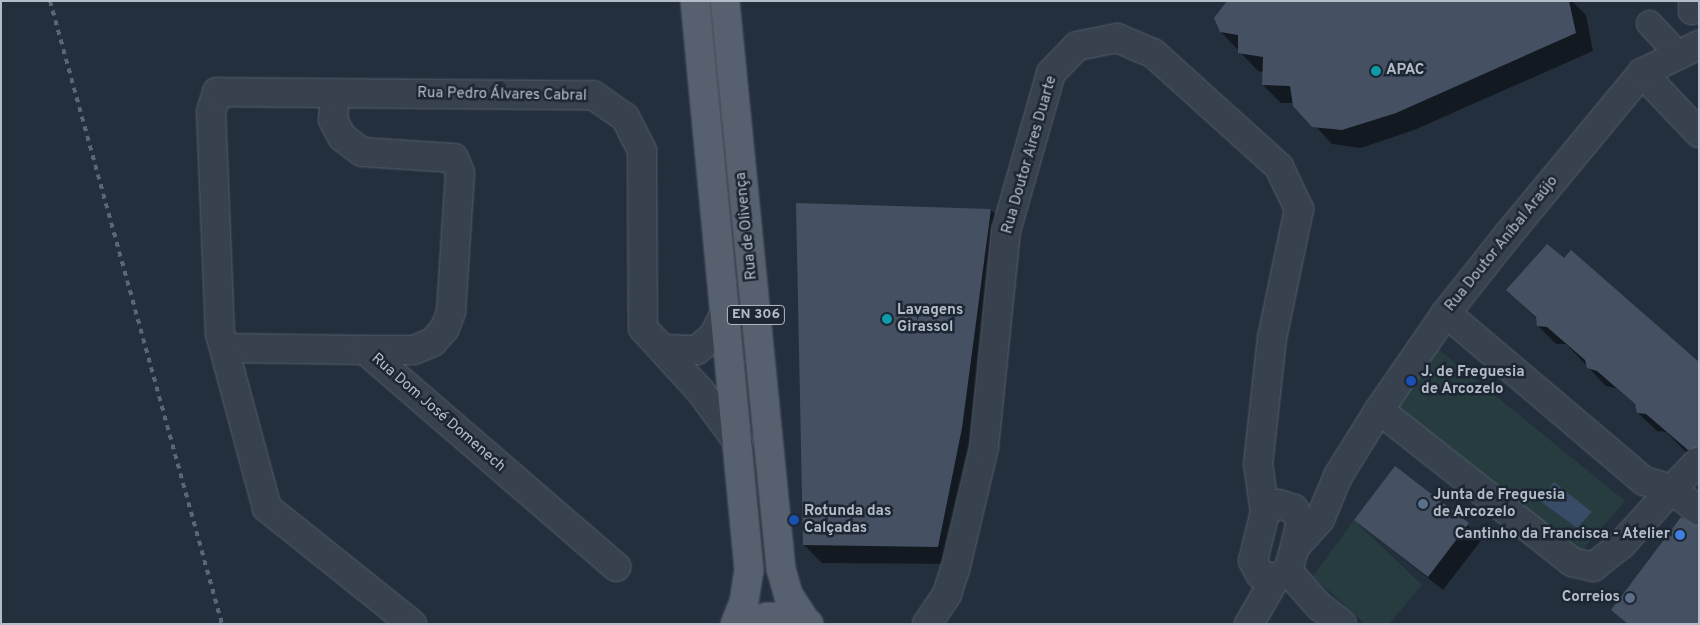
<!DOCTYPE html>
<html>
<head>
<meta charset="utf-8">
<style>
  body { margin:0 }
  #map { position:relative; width:1700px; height:625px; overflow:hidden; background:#242f3e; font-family:Overpass,sans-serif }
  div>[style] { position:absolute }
  .green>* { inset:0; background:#263c3f }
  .water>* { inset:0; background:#394c67 }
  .shadow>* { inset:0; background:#0007 }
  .building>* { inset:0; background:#455162 }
  .roads { filter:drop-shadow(0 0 1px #565f6c) drop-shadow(0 0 1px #565f6c) }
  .pedestrian>* { height:25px; margin:-12.5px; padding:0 12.5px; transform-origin:12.5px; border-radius:12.5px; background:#38414e }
  .minor>* { height:28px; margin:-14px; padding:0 14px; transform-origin:14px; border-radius:14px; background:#38414e }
  .primary>* { height:28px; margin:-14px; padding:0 14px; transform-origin:14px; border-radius:14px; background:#56606e }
  .rail>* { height:4px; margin-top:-2px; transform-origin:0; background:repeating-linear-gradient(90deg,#5a6575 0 5px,transparent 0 10px) }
  .dots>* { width:14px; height:14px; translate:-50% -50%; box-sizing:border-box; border:2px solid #1d2633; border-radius:50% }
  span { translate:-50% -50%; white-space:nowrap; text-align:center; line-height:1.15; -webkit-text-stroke:5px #1d2633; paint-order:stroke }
  .shield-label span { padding:1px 4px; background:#1d2633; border:1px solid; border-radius:4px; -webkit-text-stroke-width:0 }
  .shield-label { font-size:14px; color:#b4bcc9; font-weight:700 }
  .poi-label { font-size:15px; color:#b4bcc9; font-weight:700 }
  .left { translate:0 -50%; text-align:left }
  .right { translate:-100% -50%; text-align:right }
  .street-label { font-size:15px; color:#b4bcc9 }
  .frame { position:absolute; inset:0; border:2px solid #b4bcc9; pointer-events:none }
</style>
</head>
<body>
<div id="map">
  <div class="green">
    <div style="clip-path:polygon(1428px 341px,1625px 501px,1572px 562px,1379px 410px)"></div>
    <div style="clip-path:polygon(1354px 520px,1422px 585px,1389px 624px,1365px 624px,1313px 576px)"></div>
  </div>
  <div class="water">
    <div style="clip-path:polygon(1554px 482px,1592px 512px,1577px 528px,1540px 501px)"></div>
  </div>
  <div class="shadow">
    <div style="clip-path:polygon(1228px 1px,1572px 1px,1586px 15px,1593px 51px,1414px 130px,1361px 148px,1332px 144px,1294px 103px,1281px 103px,1263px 85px,1263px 72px,1258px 71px,1221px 32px)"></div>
    <div style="clip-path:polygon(797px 205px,991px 210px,1009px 228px,956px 564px,822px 563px,804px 545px)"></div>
    <div style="clip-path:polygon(1507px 290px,1699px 363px,1699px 465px,1666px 432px,1657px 431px,1638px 413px,1637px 406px,1616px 388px,1606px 386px,1566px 344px,1556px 344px,1538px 326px,1537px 319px)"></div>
    <div style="clip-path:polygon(1395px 467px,1483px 538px,1443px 590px,1355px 520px)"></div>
  </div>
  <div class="building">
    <div style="clip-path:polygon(1227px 1px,1569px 1px,1576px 33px,1396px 113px,1342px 130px,1312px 127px,1293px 106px,1290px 86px,1262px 85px,1263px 57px,1238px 53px,1238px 35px,1220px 32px,1214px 18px)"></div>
    <div style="clip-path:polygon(796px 203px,991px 209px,962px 428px,938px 547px,803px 545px)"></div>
    <div style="clip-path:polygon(1547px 244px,1564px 258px,1571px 250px,1699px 362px,1699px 447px,1688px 450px,1646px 414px,1637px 413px,1635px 404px,1597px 371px,1587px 368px,1585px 360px,1547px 327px,1537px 326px,1536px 317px,1506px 290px)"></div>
    <div style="clip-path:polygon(1395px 466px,1469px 523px,1428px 577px,1354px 520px)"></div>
    <div style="clip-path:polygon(1681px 517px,1699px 526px,1699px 624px,1628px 624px,1611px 610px)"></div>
  </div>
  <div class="roads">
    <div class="pedestrian">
      <div style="left:1691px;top:1px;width:10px;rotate:90deg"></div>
      <div style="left:1691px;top:11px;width:8px;rotate:-14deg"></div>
      <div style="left:1649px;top:23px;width:41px;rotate:47deg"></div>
    </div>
    <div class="minor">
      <div style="left:1642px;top:73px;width:83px;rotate:46.5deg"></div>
      <div style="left:335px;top:93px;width:27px;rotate:94deg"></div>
      <div style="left:333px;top:120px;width:19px;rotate:62deg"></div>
      <div style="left:342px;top:137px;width:25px;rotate:37deg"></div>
      <div style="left:362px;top:152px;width:92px;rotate:3.7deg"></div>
      <div style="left:454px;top:158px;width:16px;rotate:68deg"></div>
      <div style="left:460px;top:173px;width:139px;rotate:93.7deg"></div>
      <div style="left:451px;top:312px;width:17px;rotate:111deg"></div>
      <div style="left:445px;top:328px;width:18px;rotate:131deg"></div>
      <div style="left:433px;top:342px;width:21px;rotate:157deg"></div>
      <div style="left:414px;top:350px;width:49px;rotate:180deg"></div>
      <div style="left:226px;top:348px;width:139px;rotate:0.8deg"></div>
      <div style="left:365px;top:350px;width:332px;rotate:40.8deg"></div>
      <div style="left:665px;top:349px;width:32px;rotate:2deg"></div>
      <div style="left:697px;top:350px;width:23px;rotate:-41deg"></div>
      <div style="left:714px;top:335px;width:25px;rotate:-64deg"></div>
      <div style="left:1379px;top:410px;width:246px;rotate:38.2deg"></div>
      <div style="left:1572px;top:562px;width:22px;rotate:13deg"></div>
      <div style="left:1593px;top:567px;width:36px;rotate:-38deg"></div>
      <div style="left:1621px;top:545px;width:76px;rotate:-47.7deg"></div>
      <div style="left:1672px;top:489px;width:29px;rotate:-164deg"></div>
      <div style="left:1644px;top:481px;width:260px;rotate:-139.7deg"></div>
      <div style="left:1698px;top:462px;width:37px;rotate:134deg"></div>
      <div style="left:1672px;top:489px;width:35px;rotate:39deg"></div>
      <div style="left:1295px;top:547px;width:38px;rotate:-48deg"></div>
      <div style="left:1320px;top:519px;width:47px;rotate:-67.3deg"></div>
      <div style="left:1338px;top:476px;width:78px;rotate:-58.2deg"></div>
      <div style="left:1379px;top:410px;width:118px;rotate:-55.4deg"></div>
      <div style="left:1446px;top:313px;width:98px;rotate:-51.6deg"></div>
      <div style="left:1507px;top:236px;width:212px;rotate:-50.4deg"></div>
      <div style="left:1642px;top:73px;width:64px;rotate:-26.2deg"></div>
      <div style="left:1288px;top:571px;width:47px;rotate:48.5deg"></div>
      <div style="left:1319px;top:606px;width:29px;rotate:38deg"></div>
      <div style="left:412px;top:624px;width:186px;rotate:-141.3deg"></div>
      <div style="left:267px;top:508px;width:180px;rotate:-105.1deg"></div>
      <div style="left:220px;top:334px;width:222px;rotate:-92.3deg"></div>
      <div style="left:211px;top:112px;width:21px;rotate:-73deg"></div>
      <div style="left:217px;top:92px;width:376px;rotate:0.5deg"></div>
      <div style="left:593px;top:95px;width:39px;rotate:35deg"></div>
      <div style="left:625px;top:117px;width:38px;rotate:63deg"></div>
      <div style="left:642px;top:151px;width:177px;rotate:89.7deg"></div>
      <div style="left:643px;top:328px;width:86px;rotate:47.8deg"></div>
      <div style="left:701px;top:392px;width:62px;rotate:53.5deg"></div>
      <div style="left:927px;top:624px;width:36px;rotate:-56deg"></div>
      <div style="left:947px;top:594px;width:25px;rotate:-72deg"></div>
      <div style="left:955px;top:570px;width:126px;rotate:-76.7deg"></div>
      <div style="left:984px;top:447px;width:217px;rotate:-84.2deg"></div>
      <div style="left:1006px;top:231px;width:164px;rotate:-74.1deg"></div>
      <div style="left:1051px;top:73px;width:37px;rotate:-46deg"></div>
      <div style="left:1077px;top:46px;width:41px;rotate:-11.3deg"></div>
      <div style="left:1117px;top:38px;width:39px;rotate:23deg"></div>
      <div style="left:1153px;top:53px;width:170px;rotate:42.1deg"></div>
      <div style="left:1279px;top:167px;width:47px;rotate:64.5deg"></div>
      <div style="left:1299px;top:209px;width:132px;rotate:101.8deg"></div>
      <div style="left:1272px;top:338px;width:127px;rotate:96.3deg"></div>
      <div style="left:1258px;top:464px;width:49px;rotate:81.7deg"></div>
      <div style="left:1249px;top:624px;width:52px;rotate:-60deg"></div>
      <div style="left:1275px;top:579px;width:15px;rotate:-32deg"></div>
      <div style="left:1288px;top:571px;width:25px;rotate:-74deg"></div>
      <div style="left:1295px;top:547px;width:26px;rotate:-77deg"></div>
      <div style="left:1301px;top:522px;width:15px;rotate:-118deg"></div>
      <div style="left:1294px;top:509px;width:16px;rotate:-162deg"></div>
      <div style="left:1279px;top:504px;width:16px;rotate:150deg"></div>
      <div style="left:1265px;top:512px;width:50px;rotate:103.8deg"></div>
      <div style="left:1253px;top:561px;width:15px;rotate:62deg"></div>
      <div style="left:1260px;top:574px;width:16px;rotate:18deg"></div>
    </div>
    <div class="primary">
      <div style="left:695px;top:1px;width:572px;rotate:84.58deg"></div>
      <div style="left:749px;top:570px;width:32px;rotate:99deg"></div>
      <div style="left:744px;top:602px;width:24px;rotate:112deg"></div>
      <div style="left:725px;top:1px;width:571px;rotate:84.37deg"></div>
      <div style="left:781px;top:569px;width:26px;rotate:74deg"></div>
      <div style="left:788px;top:594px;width:35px;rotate:57deg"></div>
      <div style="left:746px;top:624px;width:22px;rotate:-18deg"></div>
      <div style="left:767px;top:617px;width:21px"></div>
      <div style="left:788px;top:617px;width:22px;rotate:18deg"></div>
    </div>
  </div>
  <div class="rail">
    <div style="left:50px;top:1px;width:646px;rotate:74.57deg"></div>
  </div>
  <div class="dots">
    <div style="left:1376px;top:71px;background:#0f9aa8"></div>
    <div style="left:887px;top:319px;background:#0f9aa8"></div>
    <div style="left:1411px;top:381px;background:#1a4fb4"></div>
    <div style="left:1423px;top:504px;background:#5c6f8a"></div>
    <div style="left:794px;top:520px;background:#1a4fb4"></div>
    <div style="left:1680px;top:535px;background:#3f7fe0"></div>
    <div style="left:1630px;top:598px;background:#5c6f8a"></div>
  </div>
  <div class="shield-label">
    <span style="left:756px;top:315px">EN 306</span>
  </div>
  <div class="poi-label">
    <span class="left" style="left:1386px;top:71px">APAC</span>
    <span class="left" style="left:897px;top:319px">Lavagens<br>Girassol</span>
    <span class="left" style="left:1421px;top:381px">J. de Freguesia<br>de Arcozelo</span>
    <span class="left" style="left:1433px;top:504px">Junta de Freguesia<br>de Arcozelo</span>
    <span class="left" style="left:804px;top:520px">Rotunda das<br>Calçadas</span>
    <span class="right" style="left:1670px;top:535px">Cantinho da Francisca - Atelier</span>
    <span class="right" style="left:1620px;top:598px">Correios</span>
  </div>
  <div class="street-label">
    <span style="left:502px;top:95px;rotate:1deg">Rua Pedro Álvares Cabral</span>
    <span style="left:1030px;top:155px;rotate:-74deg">Rua Doutor Aires Duarte</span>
    <span style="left:747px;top:226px;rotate:-96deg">Rua de Olivença</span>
    <span style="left:1502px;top:244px;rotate:-51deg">Rua Doutor Aníbal Araújo</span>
    <span style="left:438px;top:413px;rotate:41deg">Rua Dom José Domenech</span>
  </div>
  <div class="frame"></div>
</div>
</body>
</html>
